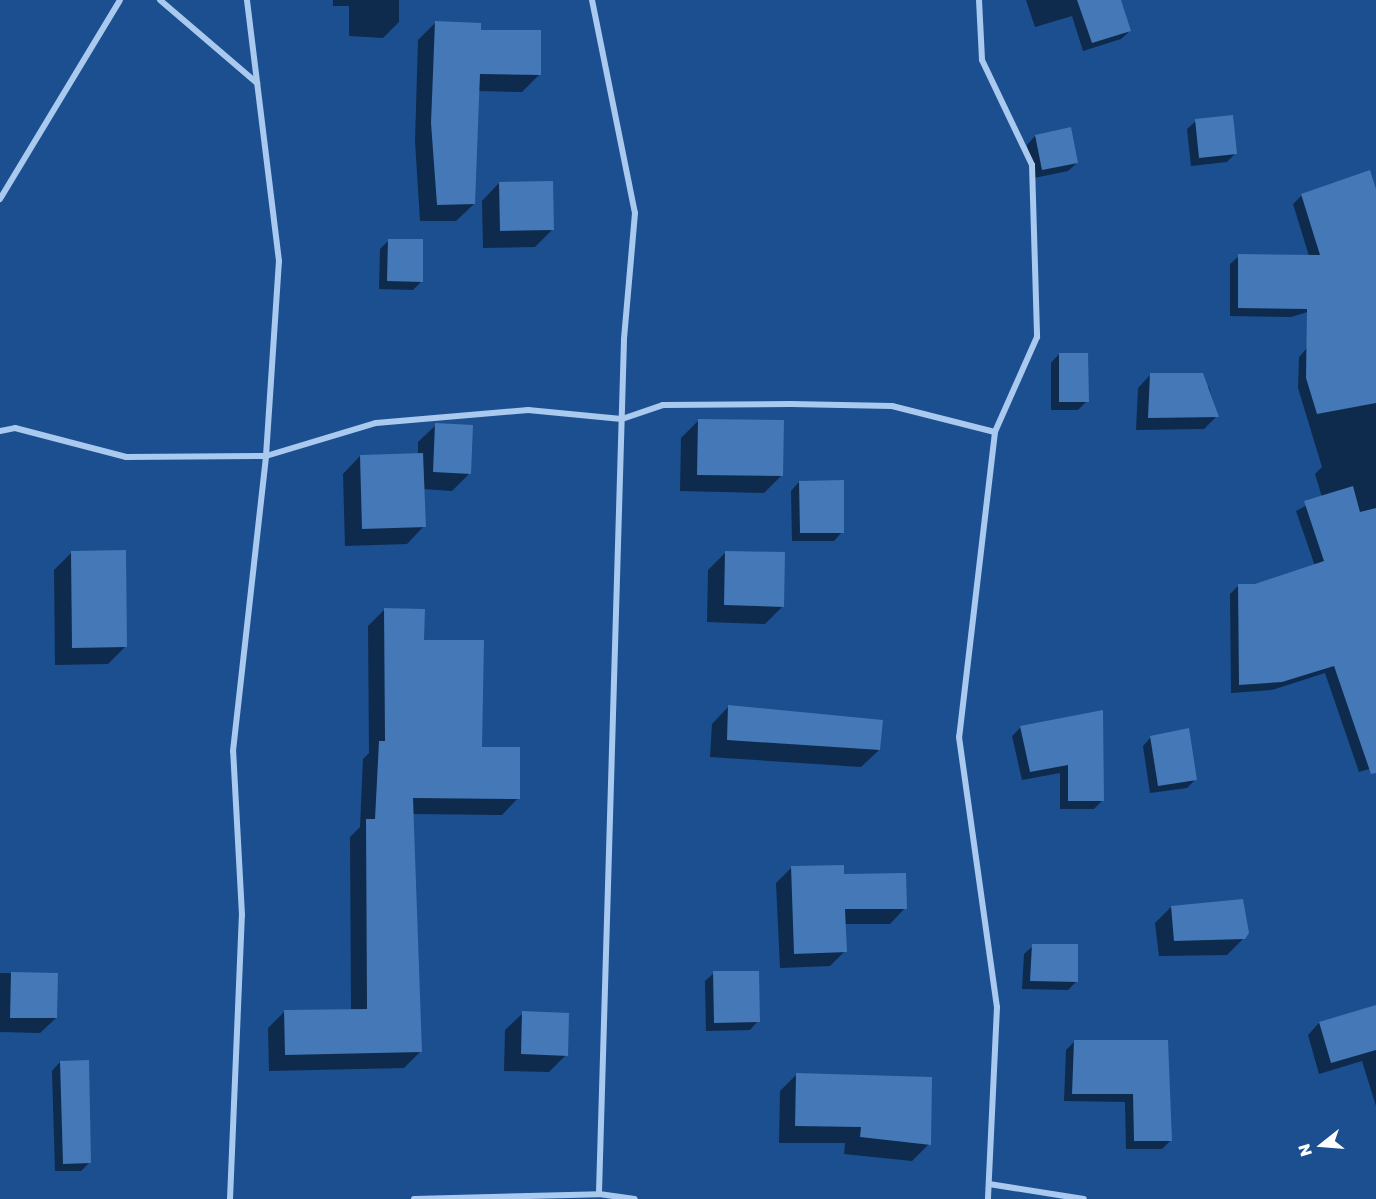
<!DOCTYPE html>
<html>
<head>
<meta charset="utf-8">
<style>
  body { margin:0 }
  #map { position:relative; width:1376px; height:1199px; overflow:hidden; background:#1b4f8f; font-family:"Golos Text",sans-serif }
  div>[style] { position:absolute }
  .shadow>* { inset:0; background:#0007 }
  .building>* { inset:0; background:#4478b7 }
  .minor>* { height:6px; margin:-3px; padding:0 3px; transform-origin:3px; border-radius:3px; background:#a9c9ee }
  span { translate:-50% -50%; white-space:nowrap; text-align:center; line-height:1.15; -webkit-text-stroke:4.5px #1b4f8f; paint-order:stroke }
  .north { position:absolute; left:1292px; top:1115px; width:60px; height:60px; -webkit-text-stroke:4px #1b4f8f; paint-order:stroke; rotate:253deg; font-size:16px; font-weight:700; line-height:24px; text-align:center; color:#fff }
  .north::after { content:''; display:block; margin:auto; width:21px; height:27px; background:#fff; clip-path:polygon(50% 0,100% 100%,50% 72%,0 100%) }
</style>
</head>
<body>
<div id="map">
  <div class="shadow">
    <div style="clip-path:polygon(333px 0,399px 0,399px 22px,383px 38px,349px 36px,349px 6px,333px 6px)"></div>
    <div style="clip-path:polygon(1026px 0,1119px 0,1130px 31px,1121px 39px,1083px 51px,1072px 16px,1035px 27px)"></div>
    <div style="clip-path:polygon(435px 23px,480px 32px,540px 74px,522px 92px,478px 91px,474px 204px,456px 221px,420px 221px,415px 141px,418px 40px)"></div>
    <div style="clip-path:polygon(1196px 121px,1236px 153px,1227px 162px,1191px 166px,1187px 129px)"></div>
    <div style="clip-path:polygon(1035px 136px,1077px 163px,1068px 171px,1034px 178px,1027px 145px)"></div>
    <div style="clip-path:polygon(499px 183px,553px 229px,535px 247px,483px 248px,482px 201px)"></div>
    <div style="clip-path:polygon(1376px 194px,1376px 291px,1291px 317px,1230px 316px,1230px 264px,1239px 256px,1309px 256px,1293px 204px,1302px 195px)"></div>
    <div style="clip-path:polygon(389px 240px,422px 281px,413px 290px,379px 289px,380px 249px)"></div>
    <div style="clip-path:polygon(1376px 339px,1376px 767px,1359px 772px,1325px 673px,1272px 690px,1231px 693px,1230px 594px,1239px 585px,1255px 585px,1315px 566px,1296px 511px,1322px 497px,1315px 474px,1322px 467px,1298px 388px,1299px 357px,1307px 348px)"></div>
    <div style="clip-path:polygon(1059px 354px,1087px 401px,1078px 410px,1051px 410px,1051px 363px)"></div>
    <div style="clip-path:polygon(1151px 374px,1209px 387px,1217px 416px,1204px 429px,1136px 430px,1138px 388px)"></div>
    <div style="clip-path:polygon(699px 420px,782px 475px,764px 493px,680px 491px,681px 438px)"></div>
    <div style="clip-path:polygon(436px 425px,470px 473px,452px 491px,423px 489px,424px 526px,407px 544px,345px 546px,343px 474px,360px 456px,418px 455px,418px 442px)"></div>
    <div style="clip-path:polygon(799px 482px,842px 532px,834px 541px,792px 541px,791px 491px)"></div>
    <div style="clip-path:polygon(72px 552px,126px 646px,108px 664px,55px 665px,54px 570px)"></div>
    <div style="clip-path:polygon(726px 552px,783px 606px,765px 624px,707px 622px,708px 570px)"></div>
    <div style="clip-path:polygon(385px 609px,423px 641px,480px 748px,518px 798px,502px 815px,412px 814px,421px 1051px,404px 1068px,269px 1071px,268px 1028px,285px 1011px,351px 1011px,350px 837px,360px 827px,363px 759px,369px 753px,368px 626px)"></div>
    <div style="clip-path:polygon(729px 706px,879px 750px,861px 767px,710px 757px,712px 724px)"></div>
    <div style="clip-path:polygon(1102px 712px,1102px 801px,1094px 809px,1060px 809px,1060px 773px,1022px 780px,1012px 736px,1021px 727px)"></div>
    <div style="clip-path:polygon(1151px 737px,1196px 779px,1187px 788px,1150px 793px,1143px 746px)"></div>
    <div style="clip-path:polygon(791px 868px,842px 875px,905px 908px,890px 924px,844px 924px,845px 951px,830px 966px,780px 968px,776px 883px)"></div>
    <div style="clip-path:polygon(1171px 907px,1244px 938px,1227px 955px,1159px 956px,1155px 923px)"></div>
    <div style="clip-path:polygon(1033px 946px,1077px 981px,1068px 990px,1022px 989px,1024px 954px)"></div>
    <div style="clip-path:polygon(0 973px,56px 974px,56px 1018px,40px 1033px,0 1032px)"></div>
    <div style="clip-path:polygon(714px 973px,758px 1021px,750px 1030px,706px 1031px,705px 981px)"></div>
    <div style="clip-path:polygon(1376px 1007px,1376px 1106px,1362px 1061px,1319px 1074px,1308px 1035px,1319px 1023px)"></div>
    <div style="clip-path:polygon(523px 1013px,566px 1055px,549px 1072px,504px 1071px,505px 1030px)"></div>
    <div style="clip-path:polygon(1074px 1042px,1167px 1042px,1171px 1140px,1162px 1149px,1126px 1149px,1125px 1102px,1064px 1101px,1066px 1050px)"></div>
    <div style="clip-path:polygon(60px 1062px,90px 1162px,81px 1171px,55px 1171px,52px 1071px)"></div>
    <div style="clip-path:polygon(797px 1074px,929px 1144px,912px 1161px,844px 1154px,845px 1143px,779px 1143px,780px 1091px)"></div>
  </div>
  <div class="building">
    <div style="clip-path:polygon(1077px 0,1121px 0,1131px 31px,1092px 43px)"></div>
    <div style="clip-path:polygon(435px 21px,481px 23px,481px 30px,541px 30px,541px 75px,480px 74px,475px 204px,437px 205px,431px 123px)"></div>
    <div style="clip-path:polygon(1233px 115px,1237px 154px,1199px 158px,1195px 119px)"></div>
    <div style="clip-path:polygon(1071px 127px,1078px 163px,1042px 170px,1035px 135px)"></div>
    <div style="clip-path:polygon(1370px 170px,1376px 189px,1376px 403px,1317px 414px,1306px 378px,1307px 309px,1238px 308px,1238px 254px,1320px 255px,1301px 194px)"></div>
    <div style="clip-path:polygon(553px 181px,554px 230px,500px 231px,499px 182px)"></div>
    <div style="clip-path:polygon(388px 239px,423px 239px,423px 282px,387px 281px)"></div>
    <div style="clip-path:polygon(1059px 353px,1088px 353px,1089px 402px,1059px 402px)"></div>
    <div style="clip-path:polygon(1150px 373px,1203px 373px,1219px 417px,1148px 418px)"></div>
    <div style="clip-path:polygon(698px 419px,784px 420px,783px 476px,697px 475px)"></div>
    <div style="clip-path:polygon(435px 423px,473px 425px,471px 474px,433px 472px)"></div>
    <div style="clip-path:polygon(423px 453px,426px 527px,362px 529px,360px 455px)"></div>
    <div style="clip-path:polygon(844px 480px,844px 533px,800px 533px,799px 481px)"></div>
    <div style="clip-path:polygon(1353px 486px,1360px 512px,1376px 508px,1376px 773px,1371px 774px,1334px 666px,1282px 682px,1239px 685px,1238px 584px,1255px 584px,1324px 561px,1304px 501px)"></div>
    <div style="clip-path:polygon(126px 550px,127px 647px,72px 648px,71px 551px)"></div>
    <div style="clip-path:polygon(725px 551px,785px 552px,784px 607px,724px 605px)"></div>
    <div style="clip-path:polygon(384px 608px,425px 609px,424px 640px,484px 640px,482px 747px,520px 747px,520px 799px,413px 798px,422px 1052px,285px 1055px,284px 1010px,367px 1009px,366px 819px,375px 819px,379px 741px,385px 741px)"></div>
    <div style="clip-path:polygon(728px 705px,883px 720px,880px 750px,727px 740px)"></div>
    <div style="clip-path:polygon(1103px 710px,1104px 801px,1068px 801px,1068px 765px,1030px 772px,1020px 726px)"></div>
    <div style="clip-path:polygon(1189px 728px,1197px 780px,1158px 786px,1150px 736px)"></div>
    <div style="clip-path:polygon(844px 865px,844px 874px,906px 873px,907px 909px,845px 909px,847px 952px,794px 954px,791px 866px)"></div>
    <div style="clip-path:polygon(1243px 899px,1249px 933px,1245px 939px,1174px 941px,1171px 906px)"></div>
    <div style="clip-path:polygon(1032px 944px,1078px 944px,1078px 982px,1030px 981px)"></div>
    <div style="clip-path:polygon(713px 971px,759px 971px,760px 1022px,714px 1023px)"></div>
    <div style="clip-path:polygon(11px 972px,58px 973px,57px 1018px,10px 1018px)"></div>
    <div style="clip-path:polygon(1376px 1005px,1376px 1050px,1331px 1063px,1319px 1022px)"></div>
    <div style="clip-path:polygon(522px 1011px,569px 1013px,568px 1056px,521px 1054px)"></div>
    <div style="clip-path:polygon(1074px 1040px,1168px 1040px,1172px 1141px,1134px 1141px,1133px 1094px,1072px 1094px)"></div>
    <div style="clip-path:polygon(89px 1060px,91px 1163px,63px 1164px,60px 1061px)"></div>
    <div style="clip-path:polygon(796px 1073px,932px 1077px,931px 1145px,860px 1137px,861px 1127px,795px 1126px)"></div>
  </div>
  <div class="minor">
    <div style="left:160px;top:0;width:128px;rotate:40.6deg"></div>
    <div style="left:592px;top:0;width:217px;rotate:78.6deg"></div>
    <div style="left:635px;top:213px;width:127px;rotate:95deg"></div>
    <div style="left:624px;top:340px;width:854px;rotate:91.68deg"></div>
    <div style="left:979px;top:0;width:60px;rotate:87.1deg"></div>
    <div style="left:982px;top:60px;width:116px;rotate:64.5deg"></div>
    <div style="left:1032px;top:165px;width:172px;rotate:88.3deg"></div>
    <div style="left:1037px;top:337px;width:104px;rotate:113.9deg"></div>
    <div style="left:995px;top:432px;width:307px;rotate:96.7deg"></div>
    <div style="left:959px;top:737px;width:273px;rotate:82deg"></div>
    <div style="left:997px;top:1007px;width:192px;rotate:92.7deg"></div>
    <div style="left:0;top:199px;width:232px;rotate:-58.9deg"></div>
    <div style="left:0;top:431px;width:15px;rotate:-11deg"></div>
    <div style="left:15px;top:428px;width:115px;rotate:14.6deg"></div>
    <div style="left:126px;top:457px;width:140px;rotate:-0.4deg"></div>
    <div style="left:266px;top:456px;width:115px;rotate:-16.7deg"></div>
    <div style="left:376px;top:423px;width:153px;rotate:-4.9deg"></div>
    <div style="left:528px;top:410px;width:94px;rotate:5.5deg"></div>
    <div style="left:622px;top:419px;width:43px;rotate:-18.9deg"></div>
    <div style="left:663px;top:405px;width:128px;rotate:-0.4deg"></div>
    <div style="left:791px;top:404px;width:101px;rotate:1.1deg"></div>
    <div style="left:892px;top:406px;width:106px;rotate:14.2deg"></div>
    <div style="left:989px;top:1184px;width:96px;rotate:9deg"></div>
    <div style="left:230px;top:1199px;width:284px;rotate:-87.6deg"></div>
    <div style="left:242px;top:915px;width:164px;rotate:-93.1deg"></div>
    <div style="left:233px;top:751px;width:297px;rotate:-83.6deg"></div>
    <div style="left:266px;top:456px;width:195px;rotate:-86.2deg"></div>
    <div style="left:279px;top:261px;width:263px;rotate:-97deg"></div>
    <div style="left:414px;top:1199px;width:185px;rotate:-1.5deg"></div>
    <div style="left:599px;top:1194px;width:36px;rotate:8deg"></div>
  </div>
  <div class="north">N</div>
</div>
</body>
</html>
